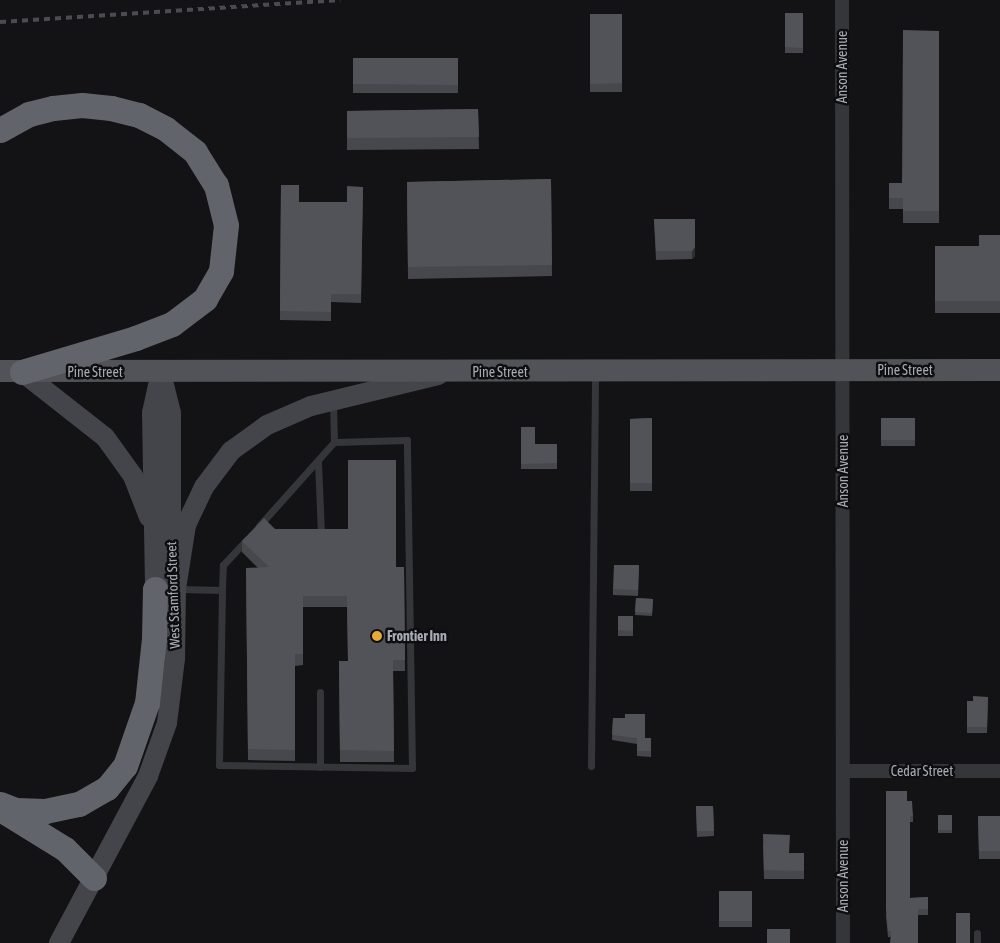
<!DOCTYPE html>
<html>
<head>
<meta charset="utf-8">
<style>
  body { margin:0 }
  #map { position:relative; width:1000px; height:943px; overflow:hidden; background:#131315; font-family:"Asap Condensed",sans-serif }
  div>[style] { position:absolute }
  .lane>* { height:7px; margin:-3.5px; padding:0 3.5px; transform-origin:3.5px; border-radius:3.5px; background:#35363a }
  .street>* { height:14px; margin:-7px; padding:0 7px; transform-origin:7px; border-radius:7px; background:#35363a }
  .secondary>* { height:20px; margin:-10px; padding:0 10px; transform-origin:10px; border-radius:10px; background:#43454a }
  .primary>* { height:22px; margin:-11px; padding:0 11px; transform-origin:11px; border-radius:11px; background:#515359 }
  .highway>* { height:25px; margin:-12.5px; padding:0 12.5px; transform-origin:12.5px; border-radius:12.5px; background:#61646a }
  .rail>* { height:4px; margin-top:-2px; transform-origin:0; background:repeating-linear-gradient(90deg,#4a4c51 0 6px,transparent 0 11px) }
  .wall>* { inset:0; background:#47484d }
  .shaded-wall>* { inset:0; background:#2e2f32 }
  .building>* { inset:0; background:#515358 }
  .dots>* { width:14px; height:14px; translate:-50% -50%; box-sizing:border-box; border:2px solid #0e0e10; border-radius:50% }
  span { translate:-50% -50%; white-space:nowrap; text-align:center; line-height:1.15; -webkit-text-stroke:5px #0e0e10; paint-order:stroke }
  .street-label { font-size:14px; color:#a6abb5 }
  .poi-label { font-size:14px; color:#a6abb5; font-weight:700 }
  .left { translate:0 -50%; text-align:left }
</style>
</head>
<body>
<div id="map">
  <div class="lane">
    <div style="left:333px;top:402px;width:40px;rotate:88.6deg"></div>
    <div style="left:318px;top:462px;width:72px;rotate:87.6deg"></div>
    <div style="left:179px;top:589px;width:43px;rotate:1.3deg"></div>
    <div style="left:222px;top:590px;width:175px;rotate:91deg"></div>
    <div style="left:219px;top:765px;width:193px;rotate:0.9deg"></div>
    <div style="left:412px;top:768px;width:328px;rotate:-90.9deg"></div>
    <div style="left:407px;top:440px;width:73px;rotate:178.4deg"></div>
    <div style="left:334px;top:442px;width:113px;rotate:131.8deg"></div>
    <div style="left:222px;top:590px;width:25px;rotate:-88deg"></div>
    <div style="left:223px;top:565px;width:35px;rotate:-47deg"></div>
    <div style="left:320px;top:692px;width:75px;rotate:90deg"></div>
    <div style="left:591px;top:766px;width:393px;rotate:-89.4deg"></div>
    <div style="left:977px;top:933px;width:10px;rotate:90deg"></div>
  </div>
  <div class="street">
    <div style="left:842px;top:0;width:943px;rotate:89.94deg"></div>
    <div style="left:843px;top:771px;width:157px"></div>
  </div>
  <div class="secondary">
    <div style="left:22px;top:372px;width:105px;rotate:38.1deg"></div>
    <div style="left:105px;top:437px;width:48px;rotate:54.3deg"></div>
    <div style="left:133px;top:476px;width:44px;rotate:68.7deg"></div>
    <div style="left:161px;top:372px;width:42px;rotate:102.4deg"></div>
    <div style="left:152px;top:413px;width:176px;rotate:89deg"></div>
    <div style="left:155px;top:589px;width:21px"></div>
    <div style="left:176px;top:589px;width:65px;rotate:-81.1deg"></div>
    <div style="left:186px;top:525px;width:42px;rotate:-64.7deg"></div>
    <div style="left:204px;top:487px;width:45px;rotate:-53.1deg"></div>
    <div style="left:231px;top:451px;width:44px;rotate:-35.8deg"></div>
    <div style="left:267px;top:425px;width:48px;rotate:-23.4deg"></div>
    <div style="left:311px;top:406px;width:131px;rotate:-13.7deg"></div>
    <div style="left:59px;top:943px;width:189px;rotate:-61.9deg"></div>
    <div style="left:148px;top:776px;width:56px;rotate:-70.3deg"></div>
    <div style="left:167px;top:723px;width:64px;rotate:-82.9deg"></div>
    <div style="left:175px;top:659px;width:70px;rotate:-89.2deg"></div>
    <div style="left:176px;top:589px;width:38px;rotate:-97deg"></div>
    <div style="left:171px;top:551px;width:138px;rotate:-90deg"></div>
    <div style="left:171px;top:413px;width:37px;rotate:-104deg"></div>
  </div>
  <div class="primary">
    <div style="left:0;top:371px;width:1000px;rotate:-0.06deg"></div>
  </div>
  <div class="highway">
    <div style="left:0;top:130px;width:33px;rotate:-29deg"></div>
    <div style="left:29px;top:114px;width:25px;rotate:-14deg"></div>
    <div style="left:53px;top:108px;width:29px;rotate:-6deg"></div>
    <div style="left:82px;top:105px;width:29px;rotate:6deg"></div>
    <div style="left:111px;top:108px;width:29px;rotate:14deg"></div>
    <div style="left:139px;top:115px;width:30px;rotate:27deg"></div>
    <div style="left:166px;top:129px;width:37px;rotate:38deg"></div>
    <div style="left:195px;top:152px;width:39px;rotate:58deg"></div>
    <div style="left:216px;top:185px;width:41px;rotate:76deg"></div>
    <div style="left:226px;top:225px;width:46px;rotate:96.2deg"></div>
    <div style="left:221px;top:271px;width:32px;rotate:120deg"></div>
    <div style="left:205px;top:299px;width:41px;rotate:142.9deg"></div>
    <div style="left:172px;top:324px;width:39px;rotate:159deg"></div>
    <div style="left:136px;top:338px;width:119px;rotate:163.4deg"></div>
    <div style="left:0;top:804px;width:17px;rotate:21deg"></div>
    <div style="left:16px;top:810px;width:29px;rotate:2deg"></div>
    <div style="left:45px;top:811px;width:35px;rotate:-12deg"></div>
    <div style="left:79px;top:804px;width:32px;rotate:-30deg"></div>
    <div style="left:107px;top:788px;width:28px;rotate:-51deg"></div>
    <div style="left:125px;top:766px;width:67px;rotate:-70.8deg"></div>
    <div style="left:147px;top:703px;width:64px;rotate:-83.8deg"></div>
    <div style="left:154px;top:639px;width:50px;rotate:-88.9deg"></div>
    <div style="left:0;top:809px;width:76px;rotate:31.6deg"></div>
    <div style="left:65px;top:849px;width:41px;rotate:45deg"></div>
  </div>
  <div class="rail">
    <div style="left:0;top:22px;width:341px;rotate:-3.7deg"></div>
  </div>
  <div class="wall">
    <div style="clip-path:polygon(785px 13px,803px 13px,803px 53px,785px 53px)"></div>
    <div style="clip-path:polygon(590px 14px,622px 14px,622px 92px,590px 92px)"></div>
    <div style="clip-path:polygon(939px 31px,939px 223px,903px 223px,903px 209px,889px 209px,889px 183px,902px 183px)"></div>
    <div style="clip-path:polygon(353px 58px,458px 58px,458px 93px,353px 93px)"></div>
    <div style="clip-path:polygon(478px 109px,479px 149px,347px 150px,347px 111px)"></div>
    <div style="clip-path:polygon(551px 179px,552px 276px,408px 279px,407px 182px)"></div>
    <div style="clip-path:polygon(281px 185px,299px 202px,347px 202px,363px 187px,361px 303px,331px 302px,331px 321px,280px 320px)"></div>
    <div style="clip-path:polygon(654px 219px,695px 219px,695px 256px,692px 259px,656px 260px)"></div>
    <div style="clip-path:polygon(1000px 235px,1000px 313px,935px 313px,935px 246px,979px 246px)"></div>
    <div style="clip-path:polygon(652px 418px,652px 491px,630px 491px,630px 419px)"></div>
    <div style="clip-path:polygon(881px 418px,915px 418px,915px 446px,881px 446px)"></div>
    <div style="clip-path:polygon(521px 427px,535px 444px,557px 444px,557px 469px,521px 469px)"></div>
    <div style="clip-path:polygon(275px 529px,396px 567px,404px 567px,405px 671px,393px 671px,394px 762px,340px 762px,339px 661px,348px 661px,347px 607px,303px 607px,303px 665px,295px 666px,295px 761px,248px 760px,246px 568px,258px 568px,242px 552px,242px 541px)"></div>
    <div style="clip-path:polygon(639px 565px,638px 596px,613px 595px,613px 589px)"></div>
    <div style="clip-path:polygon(636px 598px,653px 599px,652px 616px,635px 615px)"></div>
    <div style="clip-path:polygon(633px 616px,633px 636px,618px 636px,618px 630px)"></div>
    <div style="clip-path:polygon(988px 697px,987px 733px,967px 733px,967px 701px,973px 701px)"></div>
    <div style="clip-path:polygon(613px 718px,645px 738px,651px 738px,651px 757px,637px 756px,637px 744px,612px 740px)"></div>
    <div style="clip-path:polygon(907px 801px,913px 816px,913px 822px,910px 822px,910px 898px,928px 897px,928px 915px,918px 915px,890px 937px,888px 937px,886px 916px)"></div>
    <div style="clip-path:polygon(696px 806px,713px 806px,714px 836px,697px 837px)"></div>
    <div style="clip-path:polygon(938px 815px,952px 815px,952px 833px,938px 833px)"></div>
    <div style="clip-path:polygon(978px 816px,1000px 816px,1000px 859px,979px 859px)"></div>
    <div style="clip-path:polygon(763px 843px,789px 853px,804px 853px,804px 879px,764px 879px)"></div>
    <div style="clip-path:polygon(719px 891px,752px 891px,752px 927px,719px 927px)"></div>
  </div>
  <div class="shaded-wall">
    <div style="clip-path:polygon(695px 247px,695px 256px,692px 259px,692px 251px)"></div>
  </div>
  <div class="building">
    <div style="clip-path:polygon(785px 13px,803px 13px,803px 48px,785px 47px)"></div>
    <div style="clip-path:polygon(590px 14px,622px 14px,622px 83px,590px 84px)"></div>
    <div style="clip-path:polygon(903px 30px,939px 31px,939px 211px,903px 211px,903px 198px,889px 198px,889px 183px,902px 183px)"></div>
    <div style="clip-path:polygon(353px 58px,458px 58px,458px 85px,353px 84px)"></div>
    <div style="clip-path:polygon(478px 109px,479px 137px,347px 138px,347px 111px)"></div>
    <div style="clip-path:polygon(551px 179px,552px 265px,408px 267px,407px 182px)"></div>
    <div style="clip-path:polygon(281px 185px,299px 185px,299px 202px,347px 202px,347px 186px,363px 187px,361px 294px,331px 294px,331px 312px,280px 311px)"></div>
    <div style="clip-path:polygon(654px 219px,695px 219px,695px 247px,692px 251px,656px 251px)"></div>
    <div style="clip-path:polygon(979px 235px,1000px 235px,1000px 301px,935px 301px,935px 246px,979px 246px)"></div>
    <div style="clip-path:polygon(652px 418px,652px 483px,630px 483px,630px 419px)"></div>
    <div style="clip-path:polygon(881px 418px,915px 418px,915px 440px,881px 440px)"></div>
    <div style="clip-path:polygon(521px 427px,535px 427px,535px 444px,557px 444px,557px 463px,521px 464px)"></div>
    <div style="clip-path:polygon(348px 460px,396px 460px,396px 567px,404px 567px,405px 660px,393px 660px,394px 751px,340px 750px,339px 661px,348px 661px,347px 596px,303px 596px,303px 654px,295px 654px,295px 750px,248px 749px,246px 568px,269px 567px,242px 541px,264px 518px,275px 529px,348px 529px)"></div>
    <div style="clip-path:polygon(614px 565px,639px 565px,638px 590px,613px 589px)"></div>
    <div style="clip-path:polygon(636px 598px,653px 599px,652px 613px,635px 612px)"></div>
    <div style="clip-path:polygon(618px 616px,633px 616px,633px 631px,618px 630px)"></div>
    <div style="clip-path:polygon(973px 696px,988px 697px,987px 727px,967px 727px,967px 701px,973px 701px)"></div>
    <div style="clip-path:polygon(625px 714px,645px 714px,645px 738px,651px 738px,651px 751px,637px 751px,637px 738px,612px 735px,613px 718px,625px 718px)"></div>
    <div style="clip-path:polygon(886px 791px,907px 791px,907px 801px,912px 801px,913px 816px,910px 816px,910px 898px,928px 897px,928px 909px,918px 909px,918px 943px,890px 943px,891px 931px,888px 931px,886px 910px)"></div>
    <div style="clip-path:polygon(696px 806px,713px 806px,714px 831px,697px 831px)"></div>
    <div style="clip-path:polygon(938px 815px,952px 815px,952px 830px,938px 830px)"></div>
    <div style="clip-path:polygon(978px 816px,1000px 816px,1000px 851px,979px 851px)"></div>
    <div style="clip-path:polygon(763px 834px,790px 835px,789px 853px,804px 853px,804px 871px,764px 870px)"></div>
    <div style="clip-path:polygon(719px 891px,752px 891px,752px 921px,719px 921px)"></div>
    <div style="clip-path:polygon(956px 913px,970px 913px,970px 943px,956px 943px)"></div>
    <div style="clip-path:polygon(767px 929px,790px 929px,790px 943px,767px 943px)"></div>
  </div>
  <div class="dots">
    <div style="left:377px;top:636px;background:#e7aa39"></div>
  </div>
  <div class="street-label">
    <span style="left:842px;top:67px;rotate:-90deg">Anson Avenue</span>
    <span style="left:905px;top:370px">Pine Street</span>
    <span style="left:95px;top:372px">Pine Street</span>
    <span style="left:500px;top:372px">Pine Street</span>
    <span style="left:843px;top:471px;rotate:-90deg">Anson Avenue</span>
    <span style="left:173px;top:595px;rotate:-92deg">West Stamford Street</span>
    <span style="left:922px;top:771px">Cedar Street</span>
    <span style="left:843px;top:876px;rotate:-90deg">Anson Avenue</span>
  </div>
  <div class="poi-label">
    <span class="left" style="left:387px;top:636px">Frontier Inn</span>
  </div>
</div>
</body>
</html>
